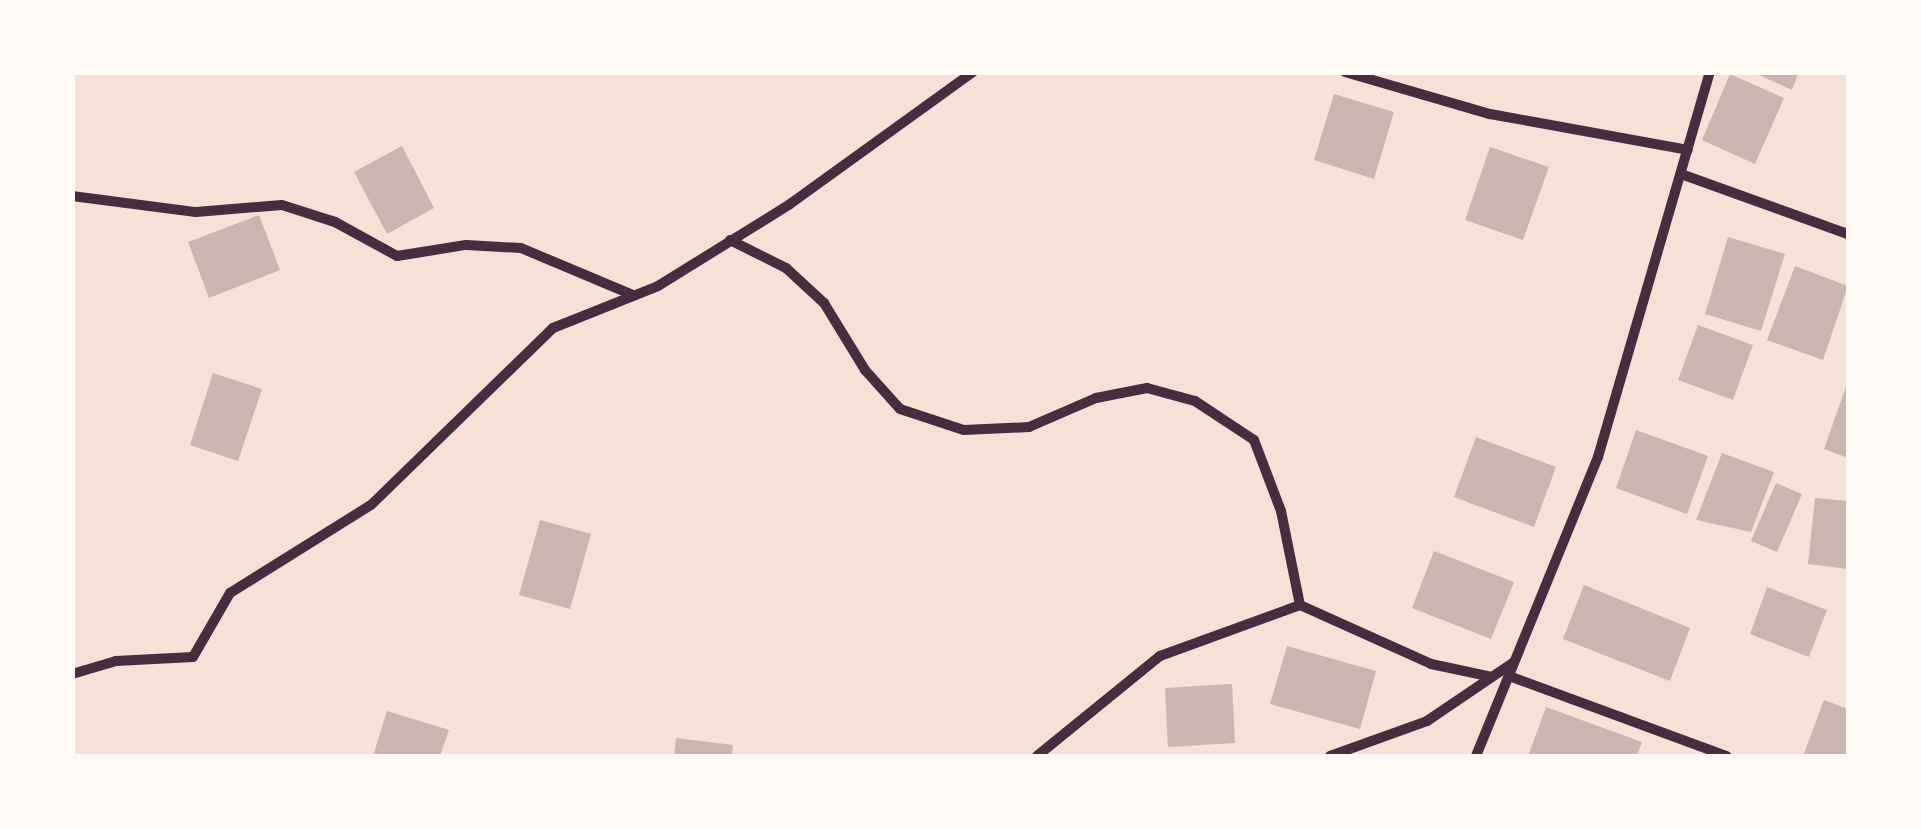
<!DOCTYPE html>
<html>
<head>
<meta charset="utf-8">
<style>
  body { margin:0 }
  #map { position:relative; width:1921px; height:829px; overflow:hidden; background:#f7e1d7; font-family:"Libre Baskerville",serif }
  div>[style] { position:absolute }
  .building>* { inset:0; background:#ccb4b1 }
  .minor>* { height:10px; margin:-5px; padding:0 5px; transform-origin:5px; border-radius:5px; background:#4a2c40 }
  span { translate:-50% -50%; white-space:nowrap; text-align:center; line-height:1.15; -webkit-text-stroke:10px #fffaf5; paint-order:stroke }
  .frame { position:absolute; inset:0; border:75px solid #fffaf5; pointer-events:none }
</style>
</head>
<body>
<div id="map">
  <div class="building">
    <div style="clip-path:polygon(1752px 72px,1799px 72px,1792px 90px)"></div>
    <div style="clip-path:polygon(1730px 74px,1784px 98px,1755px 164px,1702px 140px)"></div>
    <div style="clip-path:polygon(1334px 94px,1394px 112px,1374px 179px,1314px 160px)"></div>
    <div style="clip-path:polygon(402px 146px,434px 208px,387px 234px,354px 172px)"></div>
    <div style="clip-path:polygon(1490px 147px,1549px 167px,1523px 240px,1465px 220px)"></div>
    <div style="clip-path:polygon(259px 215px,280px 270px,209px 298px,188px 242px)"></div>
    <div style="clip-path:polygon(1728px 237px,1785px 254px,1761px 331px,1705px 314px)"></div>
    <div style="clip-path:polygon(1795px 266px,1848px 286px,1823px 360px,1767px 340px)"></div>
    <div style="clip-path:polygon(1698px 325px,1753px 345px,1733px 400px,1678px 380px)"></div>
    <div style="clip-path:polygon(213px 373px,262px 389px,238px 461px,190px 445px)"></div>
    <div style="clip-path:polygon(1848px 381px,1848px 458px,1824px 449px)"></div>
    <div style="clip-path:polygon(1636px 430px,1708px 456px,1687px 514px,1616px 488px)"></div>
    <div style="clip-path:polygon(1476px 437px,1556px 467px,1534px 527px,1454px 497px)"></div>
    <div style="clip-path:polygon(1722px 453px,1774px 472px,1751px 532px,1696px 520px)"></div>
    <div style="clip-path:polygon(1776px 483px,1802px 494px,1777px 552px,1751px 541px)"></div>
    <div style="clip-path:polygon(1815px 498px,1848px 501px,1848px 569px,1808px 564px)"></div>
    <div style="clip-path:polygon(540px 520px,591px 534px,570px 609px,519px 595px)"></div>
    <div style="clip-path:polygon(1434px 551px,1514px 582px,1491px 639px,1412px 608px)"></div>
    <div style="clip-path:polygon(1584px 585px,1690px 628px,1670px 681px,1563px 639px)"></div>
    <div style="clip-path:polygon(1767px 587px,1827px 610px,1809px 657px,1750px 634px)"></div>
    <div style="clip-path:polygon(1287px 646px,1376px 671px,1360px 729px,1270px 704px)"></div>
    <div style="clip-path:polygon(1232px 684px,1235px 743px,1168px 747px,1165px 688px)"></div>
    <div style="clip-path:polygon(1824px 700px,1848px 709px,1848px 756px,1803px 756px)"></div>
    <div style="clip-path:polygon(1546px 707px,1642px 742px,1637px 756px,1528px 756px)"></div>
    <div style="clip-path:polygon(387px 711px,449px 730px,440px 756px,373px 756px)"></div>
    <div style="clip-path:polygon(676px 738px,733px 745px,732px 756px,674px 756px)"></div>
  </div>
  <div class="minor">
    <div style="left:1345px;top:72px;width:151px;rotate:16.2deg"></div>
    <div style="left:1490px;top:114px;width:201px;rotate:10.3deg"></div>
    <div style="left:1681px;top:174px;width:177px;rotate:19.8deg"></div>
    <div style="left:72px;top:196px;width:125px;rotate:7.4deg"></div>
    <div style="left:196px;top:212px;width:86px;rotate:-4.7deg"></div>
    <div style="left:282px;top:205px;width:56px;rotate:17.8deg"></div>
    <div style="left:335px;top:222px;width:71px;rotate:28.7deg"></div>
    <div style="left:397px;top:256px;width:70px;rotate:-9.1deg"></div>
    <div style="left:466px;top:245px;width:55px;rotate:3.1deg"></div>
    <div style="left:521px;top:248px;width:121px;rotate:22.8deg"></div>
    <div style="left:730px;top:240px;width:63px;rotate:26.6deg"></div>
    <div style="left:786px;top:268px;width:52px;rotate:42.6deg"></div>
    <div style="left:824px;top:303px;width:79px;rotate:58.5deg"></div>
    <div style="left:865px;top:370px;width:52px;rotate:48.1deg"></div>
    <div style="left:900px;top:409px;width:67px;rotate:18.2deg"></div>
    <div style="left:964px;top:430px;width:65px;rotate:-2.6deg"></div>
    <div style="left:1029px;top:427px;width:73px;rotate:-23.4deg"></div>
    <div style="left:1096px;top:398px;width:52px;rotate:-11.1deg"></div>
    <div style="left:1147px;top:388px;width:50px;rotate:15.2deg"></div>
    <div style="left:1195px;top:401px;width:71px;rotate:33.5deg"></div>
    <div style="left:1254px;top:440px;width:76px;rotate:69.2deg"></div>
    <div style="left:1281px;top:511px;width:96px;rotate:78.6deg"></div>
    <div style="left:1300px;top:605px;width:144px;rotate:24.2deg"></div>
    <div style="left:1431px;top:664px;width:62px;rotate:12deg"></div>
    <div style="left:72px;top:674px;width:46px;rotate:-16.5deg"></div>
    <div style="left:116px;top:661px;width:77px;rotate:-3deg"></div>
    <div style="left:193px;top:657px;width:74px;rotate:-60deg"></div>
    <div style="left:230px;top:593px;width:166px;rotate:-32deg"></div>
    <div style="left:371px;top:505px;width:254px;rotate:-44.2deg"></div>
    <div style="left:553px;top:328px;width:113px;rotate:-21.8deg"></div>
    <div style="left:658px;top:286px;width:155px;rotate:-31.8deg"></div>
    <div style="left:790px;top:204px;width:226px;rotate:-35.8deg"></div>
    <div style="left:1509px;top:676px;width:232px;rotate:20.2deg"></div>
    <div style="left:1037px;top:756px;width:159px;rotate:-39.1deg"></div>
    <div style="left:1160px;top:656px;width:149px;rotate:-20deg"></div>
    <div style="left:1330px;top:756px;width:103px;rotate:-19.8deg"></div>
    <div style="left:1427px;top:721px;width:105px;rotate:-34.1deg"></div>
    <div style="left:1476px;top:756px;width:323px;rotate:-67.8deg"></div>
    <div style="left:1598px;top:457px;width:401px;rotate:-73.8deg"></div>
  </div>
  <div class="frame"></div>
</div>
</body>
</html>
